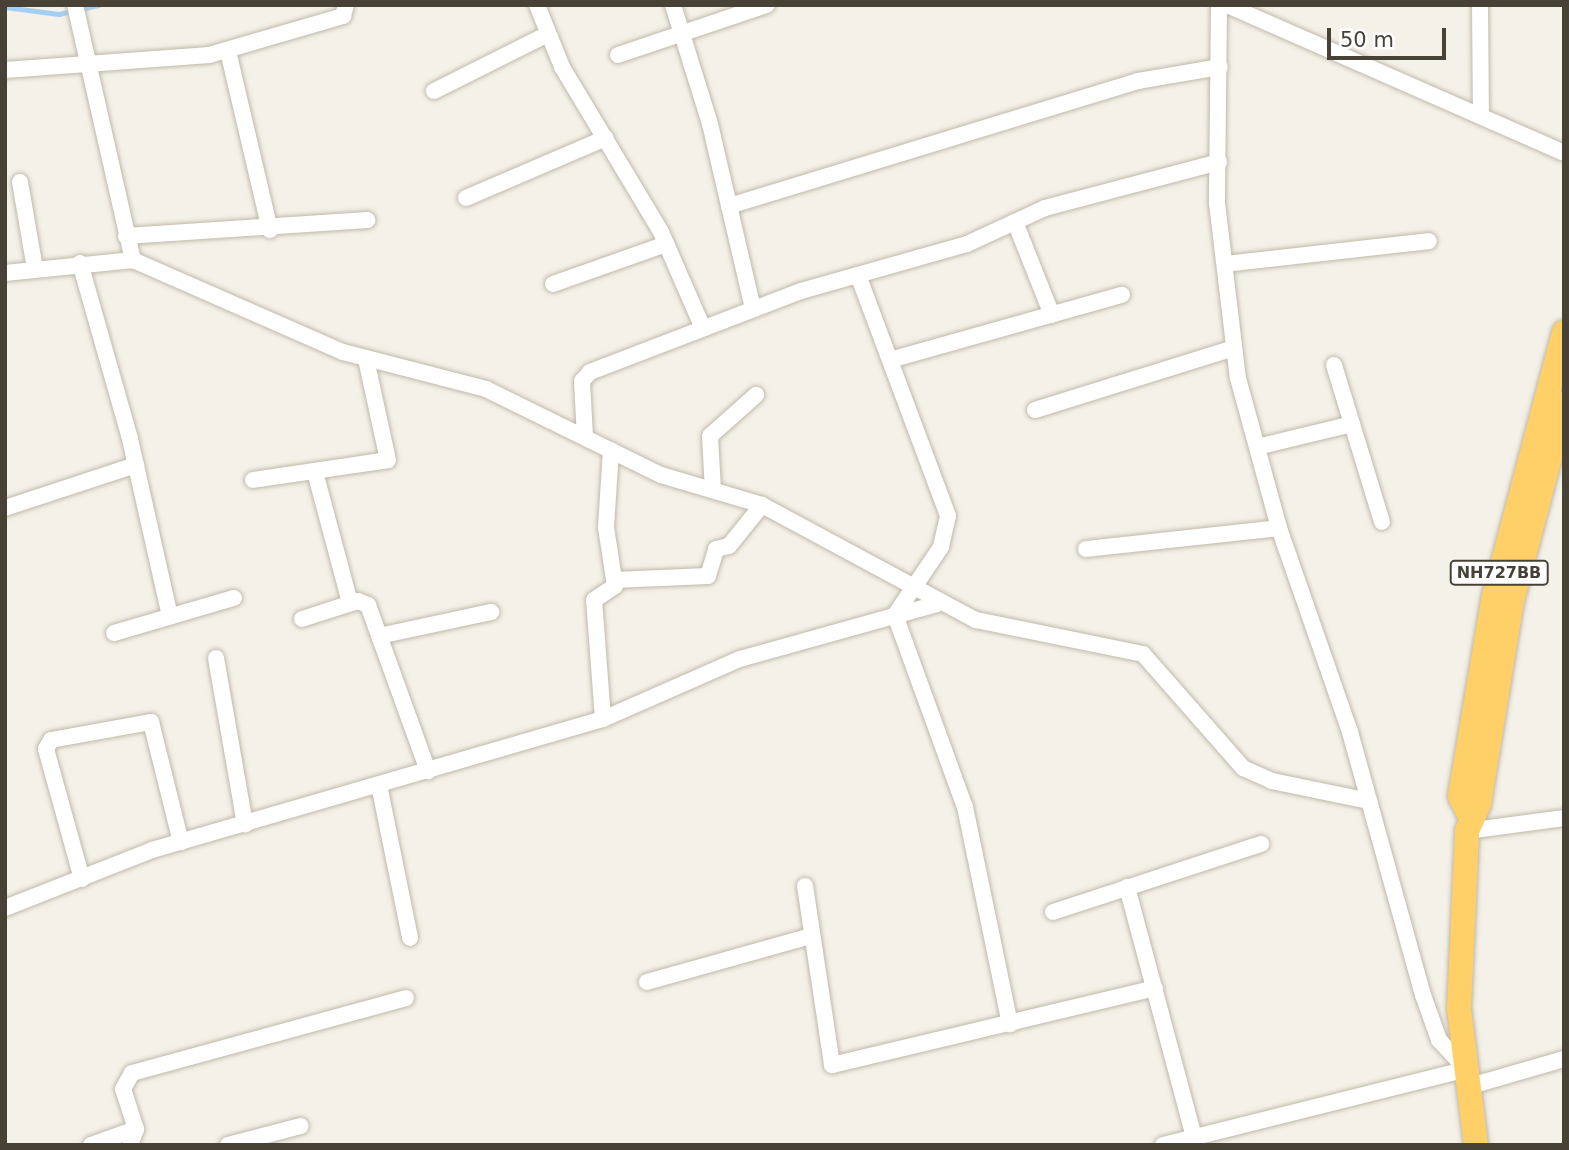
<!DOCTYPE html>
<html>
<head>
<meta charset="utf-8">
<style>
  body { margin:0 }
  #map { position:relative; width:1569px; height:1150px; overflow:hidden; background:#f4f1e8; font-family:"DejaVu Sans",sans-serif }
  div>[style] { position:absolute }
  .stream>* { height:4.5px; margin:-2.25px; padding:0 2.25px; transform-origin:2.25px; border-radius:2.25px; background:#a3d0f2 }
  .roads { filter:drop-shadow(0 0 2px #c0b9aa) drop-shadow(0 0 2px #c0b9aa) }
  .minor>* { height:16px; margin:-8px; padding:0 8px; transform-origin:8px; border-radius:8px; background:#fff }
  .highway>* { height:24px; margin:-12px; padding:0 12px; transform-origin:12px; border-radius:12px; background:#ffcf68 }
  span { translate:-50% -50%; white-space:nowrap; text-align:center; line-height:1.15; -webkit-text-stroke:5px #fff; paint-order:stroke }
  .shield-label span { padding:2px 5px; background:#fff; border:2px solid; border-radius:5px; -webkit-text-stroke-width:0 }
  .shield-label { font-size:16px; color:#484136; font-weight:700 }
  .frame { position:absolute; inset:0; border:7px solid #484136; pointer-events:none }
  .scale { position:absolute; left:1327px; top:28px; width:119px; height:32px; box-sizing:border-box; border:4px solid #484136; border-top:0; padding-left:9px; font-size:21px; line-height:24px; white-space:nowrap; color:#484136; -webkit-text-stroke:5px #fff; paint-order:stroke }
</style>
</head>
<body>
<div id="map">
  <div class="stream">
    <div style="left:5px;top:7px;width:54px;rotate:7.4deg"></div>
    <div style="left:59px;top:14px;width:41px;rotate:-12.7deg"></div>
  </div>
  <div class="roads">
    <div class="minor">
      <div style="left:75px;top:5px;width:262px;rotate:77.2deg"></div>
      <div style="left:537px;top:5px;width:67px;rotate:68deg"></div>
      <div style="left:562px;top:67px;width:192px;rotate:59deg"></div>
      <div style="left:661px;top:232px;width:105px;rotate:66.4deg"></div>
      <div style="left:673px;top:5px;width:125px;rotate:72.7deg"></div>
      <div style="left:710px;top:124px;width:190px;rotate:76.9deg"></div>
      <div style="left:1219px;top:5px;width:198px;rotate:90.6deg"></div>
      <div style="left:1217px;top:203px;width:176px;rotate:83.2deg"></div>
      <div style="left:1238px;top:378px;width:156px;rotate:74.7deg"></div>
      <div style="left:1279px;top:528px;width:216px;rotate:70.8deg"></div>
      <div style="left:1350px;top:732px;width:273px;rotate:74.5deg"></div>
      <div style="left:1423px;top:995px;width:48px;rotate:70.4deg"></div>
      <div style="left:1439px;top:1040px;width:37px;rotate:47deg"></div>
      <div style="left:1227px;top:5px;width:368px;rotate:23.7deg"></div>
      <div style="left:1480px;top:5px;width:111px;rotate:89.5deg"></div>
      <div style="left:228px;top:51px;width:184px;rotate:76.8deg"></div>
      <div style="left:618px;top:55px;width:157px;rotate:-18.6deg"></div>
      <div style="left:5px;top:70px;width:205px;rotate:-4.2deg"></div>
      <div style="left:209px;top:55px;width:140px;rotate:-16.2deg"></div>
      <div style="left:343px;top:16px;width:11px;rotate:-75deg"></div>
      <div style="left:434px;top:91px;width:127px;rotate:-26.6deg"></div>
      <div style="left:20px;top:182px;width:88px;rotate:80.2deg"></div>
      <div style="left:466px;top:198px;width:152px;rotate:-23.2deg"></div>
      <div style="left:729px;top:206px;width:428px;rotate:-17deg"></div>
      <div style="left:1138px;top:81px;width:83px;rotate:-9.7deg"></div>
      <div style="left:1015px;top:222px;width:100px;rotate:68.3deg"></div>
      <div style="left:126px;top:236px;width:242px;rotate:-3.8deg"></div>
      <div style="left:80px;top:263px;width:183px;rotate:74.1deg"></div>
      <div style="left:130px;top:439px;width:182px;rotate:77.3deg"></div>
      <div style="left:1225px;top:264px;width:205px;rotate:-6.4deg"></div>
      <div style="left:5px;top:273px;width:129px;rotate:-5.8deg"></div>
      <div style="left:133px;top:260px;width:229px;rotate:23.7deg"></div>
      <div style="left:343px;top:352px;width:148px;rotate:14.5deg"></div>
      <div style="left:486px;top:389px;width:195px;rotate:26.2deg"></div>
      <div style="left:661px;top:475px;width:105px;rotate:16.5deg"></div>
      <div style="left:762px;top:505px;width:243px;rotate:28.3deg"></div>
      <div style="left:976px;top:620px;width:170px;rotate:11.5deg"></div>
      <div style="left:1143px;top:654px;width:152px;rotate:48.7deg"></div>
      <div style="left:1243px;top:768px;width:32px;rotate:24deg"></div>
      <div style="left:1272px;top:781px;width:99px;rotate:11.7deg"></div>
      <div style="left:858px;top:275px;width:257px;rotate:69.5deg"></div>
      <div style="left:948px;top:516px;width:32px;rotate:103deg"></div>
      <div style="left:941px;top:547px;width:82px;rotate:124.1deg"></div>
      <div style="left:895px;top:615px;width:204px;rotate:70deg"></div>
      <div style="left:965px;top:807px;width:222px;rotate:78.3deg"></div>
      <div style="left:553px;top:284px;width:120px;rotate:-19.5deg"></div>
      <div style="left:890px;top:360px;width:241px;rotate:-15.7deg"></div>
      <div style="left:1334px;top:365px;width:164px;rotate:73deg"></div>
      <div style="left:1035px;top:410px;width:208px;rotate:-17.3deg"></div>
      <div style="left:585px;top:437px;width:56px;rotate:-93.1deg"></div>
      <div style="left:582px;top:381px;width:12px;rotate:-48deg"></div>
      <div style="left:590px;top:372px;width:226px;rotate:-21deg"></div>
      <div style="left:801px;top:291px;width:173px;rotate:-15.8deg"></div>
      <div style="left:967px;top:244px;width:86px;rotate:-24.8deg"></div>
      <div style="left:1045px;top:208px;width:180px;rotate:-14.8deg"></div>
      <div style="left:1257px;top:447px;width:98px;rotate:-13.6deg"></div>
      <div style="left:315px;top:472px;width:136px;rotate:75deg"></div>
      <div style="left:253px;top:480px;width:136px;rotate:-8.4deg"></div>
      <div style="left:388px;top:460px;width:103px;rotate:-102.3deg"></div>
      <div style="left:713px;top:490px;width:54px;rotate:-93.2deg"></div>
      <div style="left:710px;top:436px;width:62px;rotate:-41.7deg"></div>
      <div style="left:5px;top:508px;width:138px;rotate:-18.2deg"></div>
      <div style="left:1086px;top:549px;width:194px;rotate:-6.2deg"></div>
      <div style="left:614px;top:580px;width:94px;rotate:-2.4deg"></div>
      <div style="left:708px;top:576px;width:28px;rotate:-73deg"></div>
      <div style="left:716px;top:549px;width:13px;rotate:-13deg"></div>
      <div style="left:729px;top:546px;width:53px;rotate:-51.2deg"></div>
      <div style="left:302px;top:619px;width:59px;rotate:-17.8deg"></div>
      <div style="left:358px;top:601px;width:11px;rotate:22deg"></div>
      <div style="left:368px;top:605px;width:177px;rotate:70.1deg"></div>
      <div style="left:114px;top:633px;width:125px;rotate:-16.3deg"></div>
      <div style="left:379px;top:636px;width:115px;rotate:-12.1deg"></div>
      <div style="left:216px;top:658px;width:169px;rotate:80.1deg"></div>
      <div style="left:603px;top:719px;width:119px;rotate:-94.3deg"></div>
      <div style="left:594px;top:600px;width:25px;rotate:-34deg"></div>
      <div style="left:615px;top:586px;width:60px;rotate:-98.7deg"></div>
      <div style="left:606px;top:527px;width:77px;rotate:-86.3deg"></div>
      <div style="left:379px;top:785px;width:156px;rotate:78.5deg"></div>
      <div style="left:1467px;top:831px;width:98px;rotate:-7.6deg"></div>
      <div style="left:82px;top:879px;width:135px;rotate:-105.5deg"></div>
      <div style="left:46px;top:749px;width:10px;rotate:-61deg"></div>
      <div style="left:51px;top:740px;width:102px;rotate:-10.2deg"></div>
      <div style="left:151px;top:722px;width:124px;rotate:76deg"></div>
      <div style="left:805px;top:886px;width:181px;rotate:81.4deg"></div>
      <div style="left:832px;top:1065px;width:332px;rotate:-13.4deg"></div>
      <div style="left:1127px;top:887px;width:267px;rotate:75deg"></div>
      <div style="left:5px;top:908px;width:158px;rotate:-21.5deg"></div>
      <div style="left:152px;top:850px;width:470px;rotate:-16.2deg"></div>
      <div style="left:603px;top:719px;width:150px;rotate:-23.7deg"></div>
      <div style="left:740px;top:659px;width:205px;rotate:-15.6deg"></div>
      <div style="left:1053px;top:912px;width:219px;rotate:-18.1deg"></div>
      <div style="left:647px;top:982px;width:170px;rotate:-15.7deg"></div>
      <div style="left:1467px;top:1087px;width:101px;rotate:-16.1deg"></div>
      <div style="left:91px;top:1145px;width:48px;rotate:-19.6deg"></div>
      <div style="left:130px;top:1145px;width:17px;rotate:-69deg"></div>
      <div style="left:136px;top:1129px;width:42px;rotate:-108deg"></div>
      <div style="left:123px;top:1089px;width:18px;rotate:-61deg"></div>
      <div style="left:132px;top:1073px;width:284px;rotate:-15.3deg"></div>
      <div style="left:228px;top:1145px;width:75px;rotate:-14.6deg"></div>
      <div style="left:1163px;top:1145px;width:310px;rotate:-14deg"></div>
    </div>
    <div class="highway">
      <div style="left:1470px;top:816px;width:22px;rotate:-117deg"></div>
      <div style="left:1460px;top:796px;width:203px;rotate:-80.4deg"></div>
      <div style="left:1494px;top:596px;width:273px;rotate:-75.1deg"></div>
      <div style="left:1476px;top:1145px;width:137px;rotate:-97.1deg"></div>
      <div style="left:1459px;top:1009px;width:178px;rotate:-87.4deg"></div>
      <div style="left:1467px;top:831px;width:30px;rotate:-66deg"></div>
      <div style="left:1479px;top:804px;width:206px;rotate:-80.8deg"></div>
      <div style="left:1512px;top:601px;width:204px;rotate:-75.2deg"></div>
    </div>
  </div>
  <div class="shield-label">
    <span style="left:1499px;top:573px">NH727BB</span>
  </div>
  <div class="frame"></div>
  <div class="scale">50 m</div>
</div>
</body>
</html>
